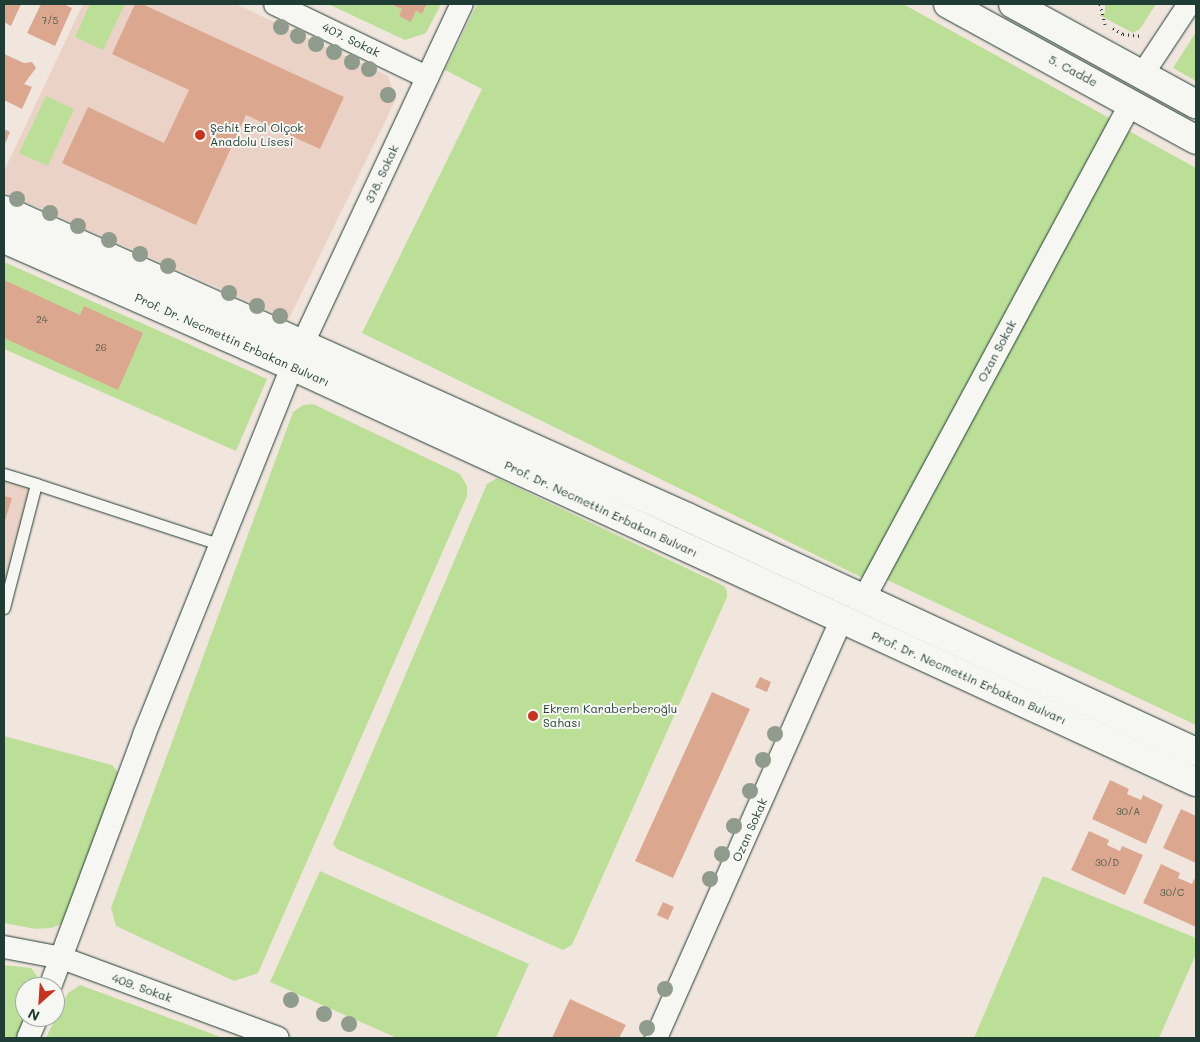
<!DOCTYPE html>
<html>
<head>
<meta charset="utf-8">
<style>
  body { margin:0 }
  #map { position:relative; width:1200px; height:1042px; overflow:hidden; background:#f1e6de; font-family:Mali,sans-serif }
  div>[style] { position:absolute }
  .built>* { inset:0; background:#ead3c6 }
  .green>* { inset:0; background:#bcdf98 }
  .building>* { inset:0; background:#dba88f }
  .path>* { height:3px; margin-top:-1.5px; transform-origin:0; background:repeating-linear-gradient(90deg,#1f3d34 0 1px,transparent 0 5px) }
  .roads { filter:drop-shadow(0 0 1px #1f3d34) drop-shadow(0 0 1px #1f3d34) }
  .service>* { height:11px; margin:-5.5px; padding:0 5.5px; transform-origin:5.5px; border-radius:5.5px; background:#f6f6f2 }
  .minor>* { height:22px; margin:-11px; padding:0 11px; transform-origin:11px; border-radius:11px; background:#f6f6f2 }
  .secondary>* { height:28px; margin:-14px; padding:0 14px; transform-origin:14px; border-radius:14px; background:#f6f6f2 }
  .trees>* { width:16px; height:16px; margin:-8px; border-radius:50%; background:#8f9b8c }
  .dots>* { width:14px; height:14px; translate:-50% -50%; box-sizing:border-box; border:2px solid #f6f6f2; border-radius:50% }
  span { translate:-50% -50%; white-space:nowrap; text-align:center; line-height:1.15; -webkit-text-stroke:4px #f6f6f2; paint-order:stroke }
  .number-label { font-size:10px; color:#4e584b }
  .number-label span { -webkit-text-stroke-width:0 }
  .street-label { font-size:12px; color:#1f3d34 }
  .poi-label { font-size:12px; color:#1f3d34 }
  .left { translate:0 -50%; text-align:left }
  .frame { position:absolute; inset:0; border:5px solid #1f3d34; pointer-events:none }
  .north { position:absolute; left:15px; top:977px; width:50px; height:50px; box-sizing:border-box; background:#f6f6f2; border:1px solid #a0aca6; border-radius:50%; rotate:206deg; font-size:14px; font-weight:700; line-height:20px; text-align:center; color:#1f3d34 }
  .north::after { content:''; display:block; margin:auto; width:18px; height:22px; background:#c8321e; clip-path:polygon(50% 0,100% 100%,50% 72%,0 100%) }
</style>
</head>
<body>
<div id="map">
  <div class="built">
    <div style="clip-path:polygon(83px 4px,236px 4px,388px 76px,396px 99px,289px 319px,4px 192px,4px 171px)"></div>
    <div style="clip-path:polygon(4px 474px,36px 484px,4px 608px)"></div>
  </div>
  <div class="green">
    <div style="clip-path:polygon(90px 4px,125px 4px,103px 50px,75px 37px)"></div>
    <div style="clip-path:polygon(328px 4px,390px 4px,402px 9px,399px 16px,411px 21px,416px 11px,422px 14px,427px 4px,441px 4px,426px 33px,405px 40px)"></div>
    <div style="clip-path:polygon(477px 4px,903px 4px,1111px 119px,871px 582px,362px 333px,482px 89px,445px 70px)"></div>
    <div style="clip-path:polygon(1105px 4px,1156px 4px,1140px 29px,1133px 33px,1099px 15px,1105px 13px)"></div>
    <div style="clip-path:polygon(1196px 32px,1196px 81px,1173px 68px)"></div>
    <div style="clip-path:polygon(46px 96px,74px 109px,48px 166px,19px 153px)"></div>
    <div style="clip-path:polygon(1129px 131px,1196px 168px,1196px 725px,881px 577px)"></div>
    <div style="clip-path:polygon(4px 262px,267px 379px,236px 451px,4px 349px)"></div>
    <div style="clip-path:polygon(313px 404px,460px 474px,467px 486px,467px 496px,258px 973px,234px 981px,116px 926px,111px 908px,293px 412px,303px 405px)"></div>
    <div style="clip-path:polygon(497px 478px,724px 586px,727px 591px,727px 597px,572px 945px,563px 950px,337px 849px,333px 844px,487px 484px)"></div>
    <div style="clip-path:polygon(4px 736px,112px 765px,120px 775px,62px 924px,51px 928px,36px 929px,4px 923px)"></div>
    <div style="clip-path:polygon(320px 871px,529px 964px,496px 1038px,397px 1038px,270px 982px)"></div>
    <div style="clip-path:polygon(1043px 876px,1196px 938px,1196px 954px,1159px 1038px,974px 1038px)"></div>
    <div style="clip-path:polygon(4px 965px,31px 968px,42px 982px,39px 987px,25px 987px,25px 1017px,18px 1038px,4px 1038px)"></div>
    <div style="clip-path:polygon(80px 985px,202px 1030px,223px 1038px,46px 1038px,68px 993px)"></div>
  </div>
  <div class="building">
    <div style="clip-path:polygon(4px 4px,21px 4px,11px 26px,4px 22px)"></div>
    <div style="clip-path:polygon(41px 4px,63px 4px,72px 8px,55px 46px,27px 33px)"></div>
    <div style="clip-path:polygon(135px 4px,142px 4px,344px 97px,320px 149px,246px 115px,196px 225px,62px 163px,88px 107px,164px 143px,189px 90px,112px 54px)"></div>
    <div style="clip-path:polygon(390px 4px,427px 4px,422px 14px,416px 11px,411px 22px,399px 16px,402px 9px)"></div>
    <div style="clip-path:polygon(4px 54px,24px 63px,32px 62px,36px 68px,24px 84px,32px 87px,22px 109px,4px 100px)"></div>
    <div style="clip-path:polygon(4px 129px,10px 132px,4px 146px)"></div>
    <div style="clip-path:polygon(4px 280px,80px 315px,84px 306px,143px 333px,118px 390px,4px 338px)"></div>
    <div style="clip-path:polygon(4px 496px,12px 498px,4px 524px)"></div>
    <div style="clip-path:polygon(760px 677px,771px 682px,767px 692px,755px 687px)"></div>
    <div style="clip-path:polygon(712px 692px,750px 709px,673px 878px,635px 861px)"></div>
    <div style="clip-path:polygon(1110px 780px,1129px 789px,1127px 794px,1141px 800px,1143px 795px,1163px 805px,1146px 844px,1092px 819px)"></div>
    <div style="clip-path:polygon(1181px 809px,1196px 816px,1196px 863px,1163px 848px)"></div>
    <div style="clip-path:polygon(1089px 831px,1109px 840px,1107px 845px,1120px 851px,1122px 846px,1143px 855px,1125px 895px,1071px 870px)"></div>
    <div style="clip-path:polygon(1161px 864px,1180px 873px,1178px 878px,1192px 884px,1194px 879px,1196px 880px,1196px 927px,1143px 903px)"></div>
    <div style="clip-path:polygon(663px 902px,674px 907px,668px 920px,657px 915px)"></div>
    <div style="clip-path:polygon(570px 999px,626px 1025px,619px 1038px,552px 1038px)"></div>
  </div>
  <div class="path">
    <div style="left:1100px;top:4px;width:21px;rotate:76deg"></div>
    <div style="left:1113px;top:28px;width:12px;rotate:31deg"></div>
    <div style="left:1123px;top:34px;width:19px;rotate:6deg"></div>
  </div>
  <div class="roads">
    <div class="service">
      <div style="left:4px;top:474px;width:34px;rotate:17deg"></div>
      <div style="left:36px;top:484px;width:128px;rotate:104.5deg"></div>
      <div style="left:36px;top:484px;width:195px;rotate:18.2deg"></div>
    </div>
    <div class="minor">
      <div style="left:275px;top:4px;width:169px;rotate:25.7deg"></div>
      <div style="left:1142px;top:75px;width:85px;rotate:-56.5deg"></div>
      <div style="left:302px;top:345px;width:377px;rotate:-64.9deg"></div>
      <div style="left:866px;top:600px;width:11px;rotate:-75deg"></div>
      <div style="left:869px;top:589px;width:552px;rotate:-61.67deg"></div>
      <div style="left:4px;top:947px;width:59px;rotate:10.7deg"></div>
      <div style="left:62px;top:958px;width:230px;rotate:20.3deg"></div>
      <div style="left:50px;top:987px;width:269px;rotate:-69.5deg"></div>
      <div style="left:144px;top:735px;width:398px;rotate:-68.1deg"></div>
      <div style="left:28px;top:1038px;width:23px;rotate:-67deg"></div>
      <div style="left:656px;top:1038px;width:457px;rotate:-66.1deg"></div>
    </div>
    <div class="secondary">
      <div style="left:948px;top:4px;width:283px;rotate:28.7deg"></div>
      <div style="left:1013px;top:4px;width:209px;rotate:28.7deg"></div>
      <div style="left:4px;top:210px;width:749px;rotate:24.2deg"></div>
      <div style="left:687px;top:517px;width:561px;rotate:24.78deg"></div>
      <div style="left:4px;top:239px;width:315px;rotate:23.8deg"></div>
      <div style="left:292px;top:366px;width:995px;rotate:24.71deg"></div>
    </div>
  </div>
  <div class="trees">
    <div style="left:281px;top:27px"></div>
    <div style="left:298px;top:36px"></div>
    <div style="left:316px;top:44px"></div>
    <div style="left:334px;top:52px"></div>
    <div style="left:352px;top:62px"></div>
    <div style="left:369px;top:69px"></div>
    <div style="left:388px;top:95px"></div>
    <div style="left:17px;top:199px"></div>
    <div style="left:50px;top:213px"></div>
    <div style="left:78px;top:226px"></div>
    <div style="left:109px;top:240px"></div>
    <div style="left:140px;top:254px"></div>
    <div style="left:168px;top:266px"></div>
    <div style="left:229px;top:293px"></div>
    <div style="left:257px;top:306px"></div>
    <div style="left:280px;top:316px"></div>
    <div style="left:775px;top:734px"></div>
    <div style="left:763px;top:760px"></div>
    <div style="left:750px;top:791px"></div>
    <div style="left:734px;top:826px"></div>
    <div style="left:722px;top:854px"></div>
    <div style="left:710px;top:879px"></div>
    <div style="left:665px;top:989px"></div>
    <div style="left:291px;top:1000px"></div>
    <div style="left:324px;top:1014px"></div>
    <div style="left:349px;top:1024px"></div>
    <div style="left:647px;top:1028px"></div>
  </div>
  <div class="dots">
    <div style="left:200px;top:135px;background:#c8321e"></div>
    <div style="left:533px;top:716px;background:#c8321e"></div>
  </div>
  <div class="number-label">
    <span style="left:50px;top:21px">7/5</span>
    <span style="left:42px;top:320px">24</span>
    <span style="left:101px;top:348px">26</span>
    <span style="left:1128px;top:812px">30/A</span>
    <span style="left:1107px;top:863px">30/D</span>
    <span style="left:1172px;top:893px">30/C</span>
  </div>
  <div class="street-label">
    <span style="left:351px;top:40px;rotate:26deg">407. Sokak</span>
    <span style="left:1073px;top:71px;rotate:28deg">5. Cadde</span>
    <span style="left:382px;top:174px;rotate:-65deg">378. Sokak</span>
    <span style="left:232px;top:340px;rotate:24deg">Prof. Dr. Necmettin Erbakan Bulvarı</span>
    <span style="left:997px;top:351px;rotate:-62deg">Ozan Sokak</span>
    <span style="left:601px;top:509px;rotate:25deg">Prof. Dr. Necmettin Erbakan Bulvarı</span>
    <span style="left:969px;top:678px;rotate:24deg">Prof. Dr. Necmettin Erbakan Bulvarı</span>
    <span style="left:750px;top:830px;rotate:-66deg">Ozan Sokak</span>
    <span style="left:142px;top:988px;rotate:20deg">409. Sokak</span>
  </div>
  <div class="poi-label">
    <span class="left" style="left:210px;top:135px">Şehit Erol Olçok<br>Anadolu Lisesi</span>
    <span class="left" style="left:543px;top:716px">Ekrem Karaberberoğlu<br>Sahası</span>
  </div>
  <div class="frame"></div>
  <div class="north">N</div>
</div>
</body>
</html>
